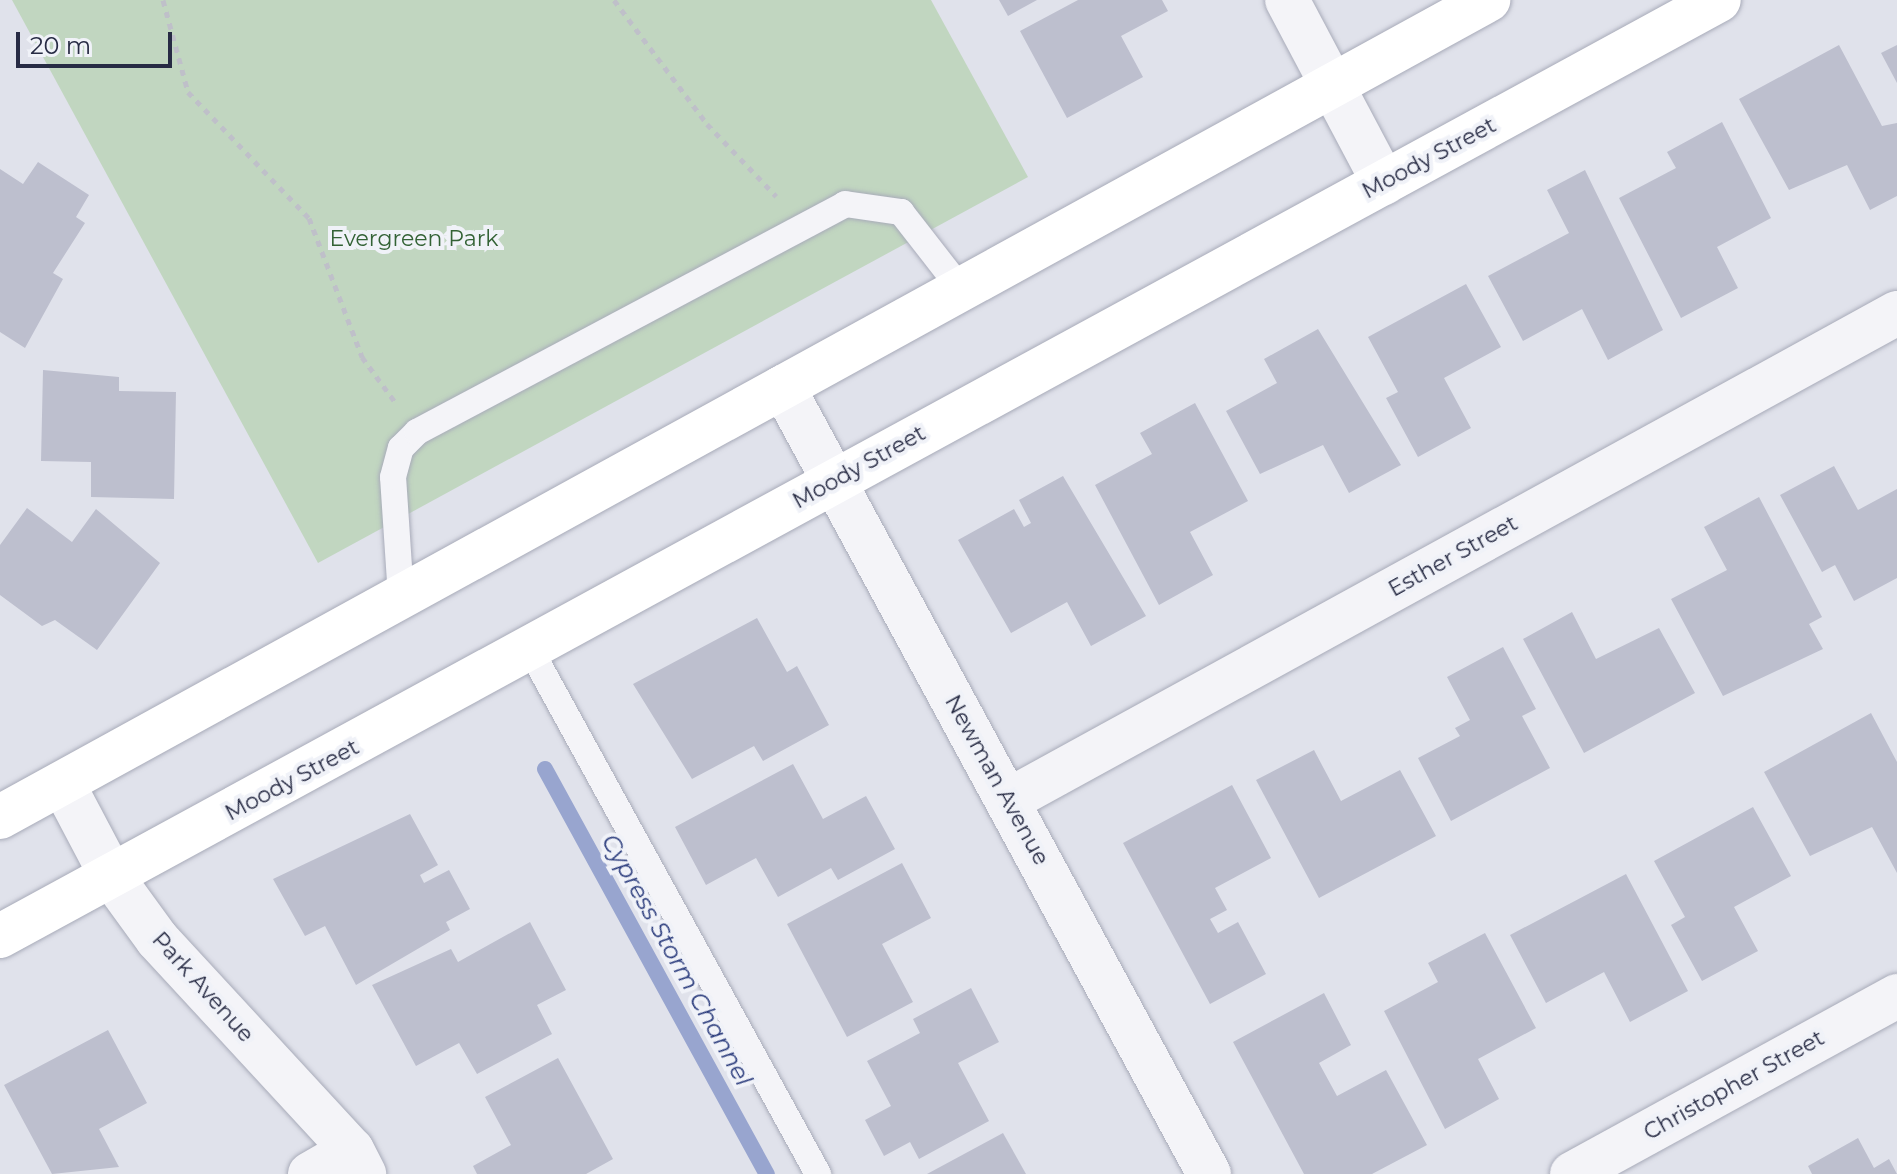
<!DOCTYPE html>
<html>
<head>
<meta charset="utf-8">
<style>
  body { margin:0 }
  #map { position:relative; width:1897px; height:1174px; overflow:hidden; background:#e0e2eb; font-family:Montserrat,sans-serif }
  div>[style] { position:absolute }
  .green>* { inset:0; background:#c1d6c0 }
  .stream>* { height:16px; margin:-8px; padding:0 8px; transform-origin:8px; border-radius:8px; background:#98a5cf }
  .building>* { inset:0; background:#bdbfce }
  .path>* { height:5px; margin-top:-2.5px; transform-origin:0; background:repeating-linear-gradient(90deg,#bfc0c9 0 6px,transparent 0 12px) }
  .roads { filter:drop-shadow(0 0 2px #a8abb9) drop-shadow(0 0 2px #a8abb9) }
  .service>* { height:26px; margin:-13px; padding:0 13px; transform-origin:13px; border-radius:13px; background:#f4f4f8 }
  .minor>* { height:44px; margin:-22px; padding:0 22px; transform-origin:22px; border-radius:22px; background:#f4f4f8 }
  .secondary>* { height:44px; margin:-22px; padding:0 22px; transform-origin:22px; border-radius:22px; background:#fff }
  span { translate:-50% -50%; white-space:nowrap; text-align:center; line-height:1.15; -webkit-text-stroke:8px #f0f2f8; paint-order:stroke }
  .street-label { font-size:22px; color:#272b44 }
  .park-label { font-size:22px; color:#336235 }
  .water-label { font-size:24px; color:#2c3d7d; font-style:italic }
  .scale { position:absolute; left:16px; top:32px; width:156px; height:36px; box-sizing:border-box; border:4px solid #272b44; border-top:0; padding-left:10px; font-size:24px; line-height:28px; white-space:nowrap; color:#272b44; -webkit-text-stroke:6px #f0f2f8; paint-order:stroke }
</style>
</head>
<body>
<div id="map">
  <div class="green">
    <div style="clip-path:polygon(12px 0,931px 0,1028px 177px,318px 563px)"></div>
  </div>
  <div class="stream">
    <div style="left:545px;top:769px;width:462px;rotate:61.3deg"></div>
  </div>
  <div class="building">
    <div style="clip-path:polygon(999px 0,1037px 0,1008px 16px)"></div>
    <div style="clip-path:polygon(1078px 0,1162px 0,1168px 11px,1121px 36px,1143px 77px,1067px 118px,1020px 31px)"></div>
    <div style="clip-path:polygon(1839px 45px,1882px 126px,1897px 123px,1897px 196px,1870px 210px,1847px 165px,1789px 190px,1739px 99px)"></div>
    <div style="clip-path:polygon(1897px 45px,1897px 83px,1881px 53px)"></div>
    <div style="clip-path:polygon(1722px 122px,1771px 218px,1717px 247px,1738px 288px,1681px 318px,1619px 198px,1676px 168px,1667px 152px)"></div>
    <div style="clip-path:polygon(38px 162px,89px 195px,76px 217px,85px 223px,53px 273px,63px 279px,25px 348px,0 332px,0 169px,23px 184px)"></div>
    <div style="clip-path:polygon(1585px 170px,1663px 330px,1608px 360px,1582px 309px,1523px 341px,1488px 276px,1569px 233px,1547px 190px)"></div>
    <div style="clip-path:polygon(1466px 284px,1501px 347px,1444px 378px,1471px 428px,1418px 457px,1386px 398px,1398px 392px,1368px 337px)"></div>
    <div style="clip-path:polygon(1318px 329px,1401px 465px,1349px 493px,1323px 445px,1260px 474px,1226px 411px,1277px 383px,1264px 359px)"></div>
    <div style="clip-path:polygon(43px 370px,119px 377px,119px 391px,176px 392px,174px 499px,91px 497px,91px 462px,41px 461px)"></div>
    <div style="clip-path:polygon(1195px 403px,1248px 501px,1190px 532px,1213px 575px,1159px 605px,1095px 485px,1152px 454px,1140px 433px)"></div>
    <div style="clip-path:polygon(1834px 466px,1858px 510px,1897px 489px,1897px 578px,1854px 601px,1835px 565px,1822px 572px,1780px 495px)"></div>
    <div style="clip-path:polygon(1063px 476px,1146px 616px,1091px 646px,1067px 602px,1011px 633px,958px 540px,1014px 509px,1024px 527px,1031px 523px,1019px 500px)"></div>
    <div style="clip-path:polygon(1759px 497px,1822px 617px,1809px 624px,1823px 649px,1723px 696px,1671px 599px,1727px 570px,1704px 527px)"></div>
    <div style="clip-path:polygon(27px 508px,72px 542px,96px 509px,160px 563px,97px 650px,55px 620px,42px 626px,0 595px,0 545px)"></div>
    <div style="clip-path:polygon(1572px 612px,1596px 659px,1659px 628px,1695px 693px,1584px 753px,1523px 639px)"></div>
    <div style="clip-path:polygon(757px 618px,787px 672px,797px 666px,829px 725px,763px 761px,754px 746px,692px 779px,633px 684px)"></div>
    <div style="clip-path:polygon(1503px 647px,1536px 709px,1522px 716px,1550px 768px,1451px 821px,1418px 758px,1460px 736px,1455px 728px,1470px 720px,1447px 677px)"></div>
    <div style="clip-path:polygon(1871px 713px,1897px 762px,1897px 873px,1872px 827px,1810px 856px,1764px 772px)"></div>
    <div style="clip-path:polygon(1314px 750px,1341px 801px,1400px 770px,1436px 836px,1319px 898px,1256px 780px)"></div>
    <div style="clip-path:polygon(793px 764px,823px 819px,866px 796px,895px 849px,838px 880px,831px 868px,778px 897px,756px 858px,706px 885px,675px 827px)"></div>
    <div style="clip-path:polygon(1232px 785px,1271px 858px,1215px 888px,1227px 910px,1210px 919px,1218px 933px,1238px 922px,1266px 974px,1210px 1004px,1123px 843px)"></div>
    <div style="clip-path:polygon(1753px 807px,1791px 876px,1734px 907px,1758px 951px,1702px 981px,1671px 925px,1685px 917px,1654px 861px)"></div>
    <div style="clip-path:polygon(410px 814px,438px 865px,420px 875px,424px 883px,449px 870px,470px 909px,446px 922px,450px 930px,356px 985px,325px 926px,305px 936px,273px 879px)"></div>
    <div style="clip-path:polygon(902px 863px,931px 918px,882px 944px,913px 1002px,847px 1037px,787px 924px)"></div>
    <div style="clip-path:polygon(1626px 874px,1688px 991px,1630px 1022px,1604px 972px,1546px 1003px,1510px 935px)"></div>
    <div style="clip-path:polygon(530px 922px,566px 990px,537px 1005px,552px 1034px,477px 1074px,459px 1043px,416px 1066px,372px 985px,451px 949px,458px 962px)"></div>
    <div style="clip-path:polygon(1485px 933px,1536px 1028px,1478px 1059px,1499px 1099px,1445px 1129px,1384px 1011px,1438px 982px,1428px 963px)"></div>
    <div style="clip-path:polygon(971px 988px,999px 1042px,958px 1063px,989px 1121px,919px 1159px,910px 1142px,884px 1156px,865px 1120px,891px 1106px,867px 1061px,920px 1033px,913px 1019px)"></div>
    <div style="clip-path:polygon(1324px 993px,1351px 1045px,1319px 1063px,1337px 1096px,1386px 1070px,1427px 1145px,1372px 1174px,1304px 1174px,1233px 1042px)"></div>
    <div style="clip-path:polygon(108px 1030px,147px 1103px,99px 1129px,119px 1167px,52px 1174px,4px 1085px)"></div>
    <div style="clip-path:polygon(558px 1058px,613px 1159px,586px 1174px,477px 1174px,473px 1166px,511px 1145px,485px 1097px)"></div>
    <div style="clip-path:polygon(1003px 1133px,1026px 1174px,927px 1174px)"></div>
    <div style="clip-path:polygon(1858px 1138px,1874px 1168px,1889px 1159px,1897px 1174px,1812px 1174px,1808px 1166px)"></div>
  </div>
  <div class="path">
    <div style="left:163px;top:0;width:95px;rotate:74.8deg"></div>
    <div style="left:188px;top:92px;width:175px;rotate:46.2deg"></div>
    <div style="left:309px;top:218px;width:149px;rotate:69.1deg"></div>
    <div style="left:362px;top:357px;width:56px;rotate:53.7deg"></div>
    <div style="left:614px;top:0;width:155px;rotate:53.1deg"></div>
    <div style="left:707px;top:124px;width:100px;rotate:46.2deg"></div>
  </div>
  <div class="roads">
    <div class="service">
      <div style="left:401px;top:597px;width:120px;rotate:-93.8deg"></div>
      <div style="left:393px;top:477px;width:30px;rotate:-75deg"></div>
      <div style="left:401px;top:448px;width:23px;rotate:-45deg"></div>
      <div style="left:417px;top:432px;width:485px;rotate:-28deg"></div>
      <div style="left:845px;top:204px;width:57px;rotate:8.1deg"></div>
      <div style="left:901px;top:212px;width:98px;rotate:52.1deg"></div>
      <div style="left:531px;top:651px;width:597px;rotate:61.24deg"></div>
    </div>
    <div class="minor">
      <div style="left:1287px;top:0;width:207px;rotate:62.1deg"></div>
      <div style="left:783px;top:387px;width:895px;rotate:61.57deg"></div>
      <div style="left:63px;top:784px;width:105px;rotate:62.2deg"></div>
      <div style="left:112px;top:877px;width:77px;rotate:54deg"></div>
      <div style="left:157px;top:939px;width:287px;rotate:47.3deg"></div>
      <div style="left:352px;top:1150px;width:27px;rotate:63deg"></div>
      <div style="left:1009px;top:800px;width:1013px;rotate:-28.74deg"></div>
      <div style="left:310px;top:1174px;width:48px;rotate:-29.7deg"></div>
      <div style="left:1572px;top:1174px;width:371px;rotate:-28.7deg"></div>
    </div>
    <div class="secondary">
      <div style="left:0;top:817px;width:1698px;rotate:-28.77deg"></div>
      <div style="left:0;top:936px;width:1957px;rotate:-28.57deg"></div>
    </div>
  </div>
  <div class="street-label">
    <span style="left:1429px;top:158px;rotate:-28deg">Moody Street</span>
    <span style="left:859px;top:467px;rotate:-29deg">Moody Street</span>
    <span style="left:1453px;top:556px;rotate:-29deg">Esther Street</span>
    <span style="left:292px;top:780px;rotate:-28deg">Moody Street</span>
    <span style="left:997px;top:780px;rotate:61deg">Newman Avenue</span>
    <span style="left:203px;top:987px;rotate:48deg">Park Avenue</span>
    <span style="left:1734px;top:1085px;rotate:-29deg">Christopher Street</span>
  </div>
  <div class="park-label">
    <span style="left:414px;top:239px">Evergreen Park</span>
  </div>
  <div class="water-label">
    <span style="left:677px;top:960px;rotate:61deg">Cypress Storm Channel</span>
  </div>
  <div class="scale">20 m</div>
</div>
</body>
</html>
